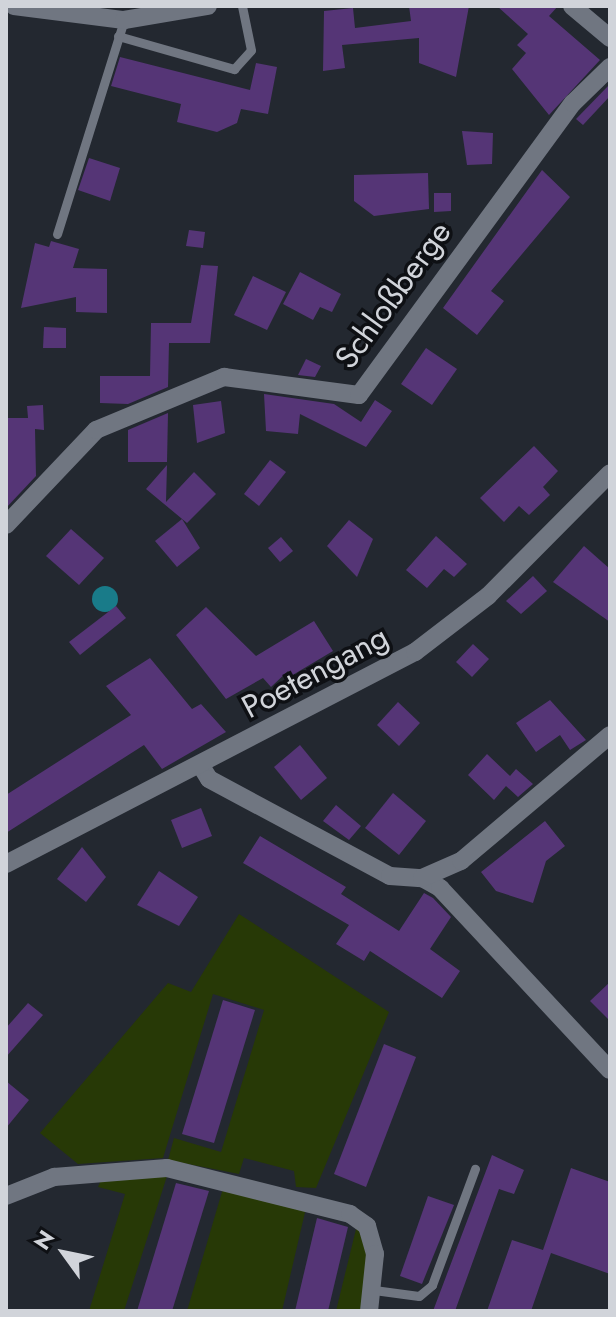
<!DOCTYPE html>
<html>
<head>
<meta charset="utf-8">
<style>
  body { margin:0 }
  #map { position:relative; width:616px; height:1317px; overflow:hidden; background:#232830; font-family:Jost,sans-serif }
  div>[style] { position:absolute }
  .green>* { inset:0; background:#273906 }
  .water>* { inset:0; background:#197b89 }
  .round { border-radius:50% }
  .building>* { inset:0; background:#553576 }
  .lane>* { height:9px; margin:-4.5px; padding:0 4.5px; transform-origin:4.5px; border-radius:4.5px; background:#707681 }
  .street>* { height:18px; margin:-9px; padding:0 9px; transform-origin:9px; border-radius:9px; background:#707681 }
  span { translate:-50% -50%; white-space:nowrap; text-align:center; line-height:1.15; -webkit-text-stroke:7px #0e1014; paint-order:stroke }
  .street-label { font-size:32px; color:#d1d4da }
  .frame { position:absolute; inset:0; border:8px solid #d1d4da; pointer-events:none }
  .north { position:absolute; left:24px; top:1213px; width:80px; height:80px; -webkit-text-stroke:6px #0e1014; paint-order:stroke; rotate:303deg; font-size:22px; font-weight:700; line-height:32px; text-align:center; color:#d1d4da }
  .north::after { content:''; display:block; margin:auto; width:28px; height:36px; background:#d1d4da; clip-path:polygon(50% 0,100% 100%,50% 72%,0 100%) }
</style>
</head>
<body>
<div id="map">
  <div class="green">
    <div style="clip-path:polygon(239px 914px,389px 1012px,316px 1188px,296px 1187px,294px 1171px,244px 1158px,239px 1174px,168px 1160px,174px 1138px,221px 1152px,264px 1010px,213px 994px,163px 1158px,78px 1164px,40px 1133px,168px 983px,191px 992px)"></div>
    <div style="clip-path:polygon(167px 1176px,124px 1311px,89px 1311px,125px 1194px,98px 1187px,101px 1180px)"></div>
    <div style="clip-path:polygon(224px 1185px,306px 1208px,282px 1311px,187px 1311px)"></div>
    <div style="clip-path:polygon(357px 1225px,370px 1261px,362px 1311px,336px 1311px)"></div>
  </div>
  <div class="water">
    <div class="round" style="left:92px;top:586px;width:26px;height:26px"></div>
  </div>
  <div class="building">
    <div style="clip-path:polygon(409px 6px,469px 6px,456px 77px,419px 63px,419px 38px,342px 45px,345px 68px,323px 71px,324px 11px,353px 8px,355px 28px,411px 21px)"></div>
    <div style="clip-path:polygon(497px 6px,558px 6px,549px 16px,600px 60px,549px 115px,512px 69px,526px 53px,517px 45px,528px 34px)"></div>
    <div style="clip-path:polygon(120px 57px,250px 90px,256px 63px,277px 67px,268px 114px,241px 109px,237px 123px,217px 132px,177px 122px,181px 104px,111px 86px)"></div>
    <div style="clip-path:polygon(610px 84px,610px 96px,583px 125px,576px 119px)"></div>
    <div style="clip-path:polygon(462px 131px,493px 133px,492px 164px,467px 165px)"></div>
    <div style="clip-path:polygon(89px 158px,120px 168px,110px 201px,78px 190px)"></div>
    <div style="clip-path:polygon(542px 170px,570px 197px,491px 291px,504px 301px,477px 335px,443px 308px)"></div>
    <div style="clip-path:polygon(428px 173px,429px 209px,374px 216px,354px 201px,354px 175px)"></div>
    <div style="clip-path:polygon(434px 193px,451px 193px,451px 211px,434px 212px)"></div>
    <div style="clip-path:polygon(189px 230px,205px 232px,203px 248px,186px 246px)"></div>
    <div style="clip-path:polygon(51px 241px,79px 249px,73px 268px,107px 269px,107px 313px,76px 312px,76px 297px,21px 308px,35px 243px,49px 247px)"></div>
    <div style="clip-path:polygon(201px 265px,218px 266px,210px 343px,169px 343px,168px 387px,128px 404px,100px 403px,100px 376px,150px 376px,151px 323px,191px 323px)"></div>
    <div style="clip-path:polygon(300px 272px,341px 294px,332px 312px,320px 307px,313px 320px,283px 304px)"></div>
    <div style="clip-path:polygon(253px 276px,286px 292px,267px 330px,234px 315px)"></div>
    <div style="clip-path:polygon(44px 327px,66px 328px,66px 348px,43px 348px)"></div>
    <div style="clip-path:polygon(426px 348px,457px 369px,432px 405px,401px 384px)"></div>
    <div style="clip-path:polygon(306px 359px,321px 366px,315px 377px,298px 375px)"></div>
    <div style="clip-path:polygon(264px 394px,334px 404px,361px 422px,375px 400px,392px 411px,366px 447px,300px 414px,298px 434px,266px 431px)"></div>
    <div style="clip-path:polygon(221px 401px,225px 433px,197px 443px,193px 405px)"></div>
    <div style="clip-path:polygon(43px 405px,44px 430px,35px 429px,36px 476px,6px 508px,6px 418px,28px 418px,27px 406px)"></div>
    <div style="clip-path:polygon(168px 413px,167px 462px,128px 462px,128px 430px)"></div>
    <div style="clip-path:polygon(534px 446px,558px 471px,543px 487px,550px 495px,529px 515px,519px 506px,504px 522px,480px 498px)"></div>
    <div style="clip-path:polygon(270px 460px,286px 472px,259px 506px,244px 494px)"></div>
    <div style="clip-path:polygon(167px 465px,166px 502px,194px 472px,216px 494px,187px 523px,146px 489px)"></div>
    <div style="clip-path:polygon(182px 519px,200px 548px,177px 567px,155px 541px)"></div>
    <div style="clip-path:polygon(349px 520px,373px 539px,357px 577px,327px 546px)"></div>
    <div style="clip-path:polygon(71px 529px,104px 558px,79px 585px,46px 556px)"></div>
    <div style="clip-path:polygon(436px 536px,467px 564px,454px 577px,444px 569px,427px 588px,406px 570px)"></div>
    <div style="clip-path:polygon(281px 537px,293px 551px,280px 562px,268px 548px)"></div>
    <div style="clip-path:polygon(584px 546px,610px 569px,610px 622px,553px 582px)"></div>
    <div style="clip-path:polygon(533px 576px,547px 591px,521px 614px,506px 601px)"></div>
    <div style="clip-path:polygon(116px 606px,126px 618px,80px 655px,69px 642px)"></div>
    <div style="clip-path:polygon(206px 607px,256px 656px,314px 621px,333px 651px,291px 676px,288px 671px,271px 687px,263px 678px,226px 699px,176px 635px)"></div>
    <div style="clip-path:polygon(473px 644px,489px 659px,472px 677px,456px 662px)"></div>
    <div style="clip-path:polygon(150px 658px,192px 709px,201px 704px,226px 732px,162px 769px,144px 745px,6px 833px,6px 795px,131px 715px,106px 686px)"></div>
    <div style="clip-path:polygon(550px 700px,586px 740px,570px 750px,560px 735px,536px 752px,516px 723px)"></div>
    <div style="clip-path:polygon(398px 702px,420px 723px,399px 746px,377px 725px)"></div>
    <div style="clip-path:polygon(300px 745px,327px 778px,301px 800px,274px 767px)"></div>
    <div style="clip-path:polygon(487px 754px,510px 776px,516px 769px,533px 784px,518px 797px,506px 786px,494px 800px,468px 775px)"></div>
    <div style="clip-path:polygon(393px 793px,426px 821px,399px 855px,365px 828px)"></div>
    <div style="clip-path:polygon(336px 805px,361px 826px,349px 840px,323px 821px)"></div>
    <div style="clip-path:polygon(201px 808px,212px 836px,182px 848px,171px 820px)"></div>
    <div style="clip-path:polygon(545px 821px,565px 846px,546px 861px,533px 903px,496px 891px,481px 872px)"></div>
    <div style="clip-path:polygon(260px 836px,346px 887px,341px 894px,399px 931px,424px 893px,433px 898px,451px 917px,430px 949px,460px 971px,442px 998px,370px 951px,364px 961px,336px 944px,349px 925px,243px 863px)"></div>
    <div style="clip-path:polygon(82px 847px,106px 877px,86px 902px,57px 879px)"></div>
    <div style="clip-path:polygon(159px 871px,198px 897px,179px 926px,137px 905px)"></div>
    <div style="clip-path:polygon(610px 982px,610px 1021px,590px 1001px)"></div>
    <div style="clip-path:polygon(223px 1000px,255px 1010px,214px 1143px,182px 1134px)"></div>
    <div style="clip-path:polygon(28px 1003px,43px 1015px,6px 1057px,6px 1028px)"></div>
    <div style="clip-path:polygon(384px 1044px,416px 1057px,366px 1187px,334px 1174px)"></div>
    <div style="clip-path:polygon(6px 1081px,29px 1100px,6px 1128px)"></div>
    <div style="clip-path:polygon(492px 1155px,524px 1170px,514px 1194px,499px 1189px,455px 1311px,433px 1311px)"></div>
    <div style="clip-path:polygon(571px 1168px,610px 1182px,610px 1274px,551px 1253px,531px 1311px,487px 1311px,512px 1240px,543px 1250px)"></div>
    <div style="clip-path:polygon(176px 1183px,209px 1191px,172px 1311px,137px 1311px)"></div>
    <div style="clip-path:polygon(428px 1196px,454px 1205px,422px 1284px,400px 1276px)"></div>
    <div style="clip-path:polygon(317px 1218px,348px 1227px,328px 1311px,295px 1311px)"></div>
  </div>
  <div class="lane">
    <div style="left:118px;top:36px;width:121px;rotate:15.9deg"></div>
    <div style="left:234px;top:69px;width:25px;rotate:-48deg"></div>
    <div style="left:251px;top:50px;width:45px;rotate:-101.6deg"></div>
    <div style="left:57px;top:234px;width:224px;rotate:-72.6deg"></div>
    <div style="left:374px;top:1290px;width:45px;rotate:7.6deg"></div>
    <div style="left:419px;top:1296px;width:17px;rotate:-40deg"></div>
    <div style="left:432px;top:1285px;width:124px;rotate:-69.7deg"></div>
  </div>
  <div class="street">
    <div style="left:14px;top:6px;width:111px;rotate:7.3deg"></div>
    <div style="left:124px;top:20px;width:85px;rotate:-9.5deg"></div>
    <div style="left:572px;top:6px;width:50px;rotate:40.1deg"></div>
    <div style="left:6px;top:525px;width:131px;rotate:-46.5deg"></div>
    <div style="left:96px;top:430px;width:139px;rotate:-22.5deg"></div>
    <div style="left:224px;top:377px;width:136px;rotate:7.6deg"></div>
    <div style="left:359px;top:395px;width:362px;rotate:-53.8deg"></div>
    <div style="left:573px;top:103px;width:52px;rotate:-44.2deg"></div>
    <div style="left:201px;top:766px;width:15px;rotate:58deg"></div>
    <div style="left:209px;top:779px;width:205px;rotate:28.2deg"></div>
    <div style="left:390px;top:876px;width:32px;rotate:4deg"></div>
    <div style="left:422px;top:878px;width:21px;rotate:29deg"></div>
    <div style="left:440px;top:888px;width:249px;rotate:47deg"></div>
    <div style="left:6px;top:864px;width:461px;rotate:-27.4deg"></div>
    <div style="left:415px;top:652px;width:92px;rotate:-37.5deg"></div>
    <div style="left:488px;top:596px;width:173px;rotate:-45.2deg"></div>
    <div style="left:422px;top:878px;width:43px;rotate:-23.6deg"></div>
    <div style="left:461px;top:861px;width:195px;rotate:-40.2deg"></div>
    <div style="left:6px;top:1196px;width:52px;rotate:-21.6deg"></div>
    <div style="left:54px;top:1177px;width:113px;rotate:-4.6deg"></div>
    <div style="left:167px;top:1168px;width:189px;rotate:14.1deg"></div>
    <div style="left:350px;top:1214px;width:21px;rotate:35deg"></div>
    <div style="left:367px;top:1226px;width:29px;rotate:74deg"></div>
    <div style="left:375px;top:1254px;width:57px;rotate:96deg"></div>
  </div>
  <div class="street-label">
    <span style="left:393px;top:295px;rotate:-54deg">Schloßberge</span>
    <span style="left:315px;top:672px;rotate:-28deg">Poetengang</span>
  </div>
  <div class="frame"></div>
  <div class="north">N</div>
</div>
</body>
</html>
